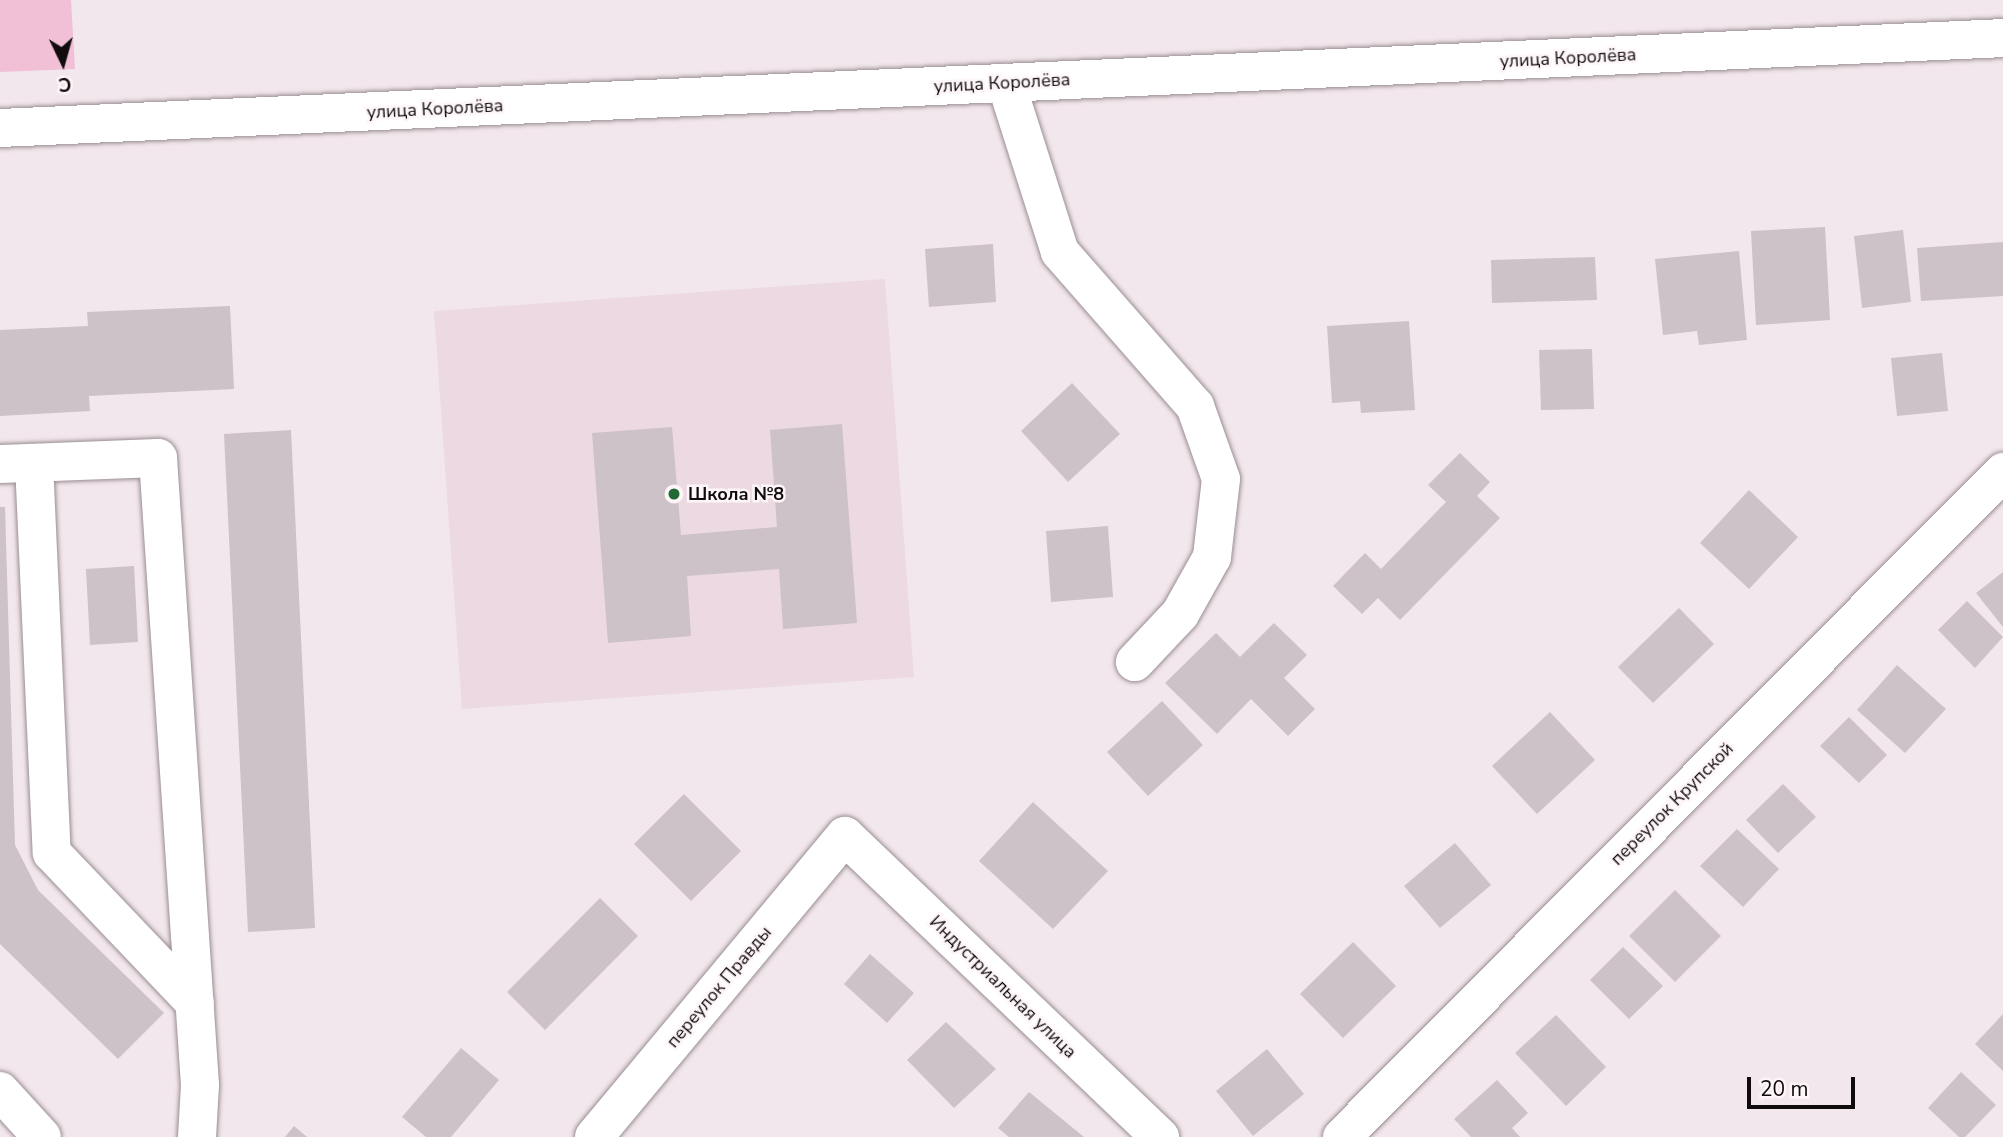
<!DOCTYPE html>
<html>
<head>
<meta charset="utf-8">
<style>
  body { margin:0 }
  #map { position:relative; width:2003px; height:1137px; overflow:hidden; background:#f2e7ec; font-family:"Nunito Sans",sans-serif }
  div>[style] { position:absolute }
  .built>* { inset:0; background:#ecd9e2 }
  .green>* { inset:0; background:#f1bfd6 }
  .building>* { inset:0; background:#cdc2c7 }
  .roads { filter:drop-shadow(0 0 2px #998e93) drop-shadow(0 0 2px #998e93) }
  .minor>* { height:38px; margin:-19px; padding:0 19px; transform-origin:19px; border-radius:19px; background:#fff }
  .highway>* { height:38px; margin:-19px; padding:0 19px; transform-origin:19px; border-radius:19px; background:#fff }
  .dots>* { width:19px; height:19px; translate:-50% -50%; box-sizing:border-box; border:4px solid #fef5f9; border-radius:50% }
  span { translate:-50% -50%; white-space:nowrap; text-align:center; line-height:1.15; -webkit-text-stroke:5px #fef5f9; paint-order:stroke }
  .street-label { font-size:18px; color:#100c0e }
  .poi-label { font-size:18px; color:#100c0e; font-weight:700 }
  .left { translate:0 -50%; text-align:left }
  .north { position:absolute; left:28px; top:28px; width:70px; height:70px; -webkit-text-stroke:5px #fef5f9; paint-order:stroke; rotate:175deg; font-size:19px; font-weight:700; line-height:28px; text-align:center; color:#100c0e }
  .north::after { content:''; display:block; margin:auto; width:24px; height:32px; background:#100c0e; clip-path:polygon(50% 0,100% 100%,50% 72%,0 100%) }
  .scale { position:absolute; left:1747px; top:1077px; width:108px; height:32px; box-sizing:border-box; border:4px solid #100c0e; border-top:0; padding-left:9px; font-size:21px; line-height:24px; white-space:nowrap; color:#100c0e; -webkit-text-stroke:5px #fef5f9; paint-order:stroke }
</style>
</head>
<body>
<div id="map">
  <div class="built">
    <div style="clip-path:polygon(885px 279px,914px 677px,462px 709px,434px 311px)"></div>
  </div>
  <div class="green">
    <div style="clip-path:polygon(0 0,71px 0,75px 69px,0 72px)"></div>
  </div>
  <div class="building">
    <div style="clip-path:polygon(1825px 227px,1830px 320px,1756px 325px,1751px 231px)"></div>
    <div style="clip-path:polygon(1903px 230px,1911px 302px,1862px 308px,1854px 236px)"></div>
    <div style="clip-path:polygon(2003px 242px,2003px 296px,1921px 301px,1917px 248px)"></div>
    <div style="clip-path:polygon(993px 244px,996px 302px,929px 307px,925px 249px)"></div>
    <div style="clip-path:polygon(1739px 251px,1747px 340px,1699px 345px,1697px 331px,1663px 335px,1655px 259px)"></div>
    <div style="clip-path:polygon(1595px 257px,1597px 300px,1492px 303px,1491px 260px)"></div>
    <div style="clip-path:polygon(230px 306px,234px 389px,89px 396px,90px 411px,0 416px,0 330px,88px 326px,87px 312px)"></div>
    <div style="clip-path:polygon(1409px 321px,1415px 410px,1361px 413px,1360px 401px,1332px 403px,1327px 326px)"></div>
    <div style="clip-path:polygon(1592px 349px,1594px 409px,1541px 410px,1539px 350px)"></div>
    <div style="clip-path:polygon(1942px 353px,1948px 411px,1897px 416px,1891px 358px)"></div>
    <div style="clip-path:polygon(1072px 383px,1120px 434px,1068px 482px,1021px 431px)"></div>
    <div style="clip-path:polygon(842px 424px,857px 623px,783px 629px,779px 569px,687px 576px,691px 636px,608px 643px,592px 433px,672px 427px,681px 535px,777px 527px,770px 430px)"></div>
    <div style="clip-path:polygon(291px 430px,315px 928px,248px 932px,224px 434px)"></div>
    <div style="clip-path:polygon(1460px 453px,1490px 482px,1477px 496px,1500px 518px,1400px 620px,1378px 598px,1362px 614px,1333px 586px,1365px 553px,1381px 569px,1446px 502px,1428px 485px)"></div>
    <div style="clip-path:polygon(1749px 490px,1798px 537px,1749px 589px,1700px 543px)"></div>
    <div style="clip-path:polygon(0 507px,5px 507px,15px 845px,38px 890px,164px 1013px,118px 1059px,0 944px)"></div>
    <div style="clip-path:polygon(1108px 526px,1113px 597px,1051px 602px,1046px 531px)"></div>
    <div style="clip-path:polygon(134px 566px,138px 642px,90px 645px,86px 569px)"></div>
    <div style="clip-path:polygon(2003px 572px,2003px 627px,1976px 593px)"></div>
    <div style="clip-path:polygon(1967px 601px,2003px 637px,1975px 668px,1938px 630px)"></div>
    <div style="clip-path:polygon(1679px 608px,1714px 644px,1653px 703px,1618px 667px)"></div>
    <div style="clip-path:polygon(1274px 623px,1307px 655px,1284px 678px,1315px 709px,1288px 736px,1251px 699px,1217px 734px,1165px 683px,1216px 633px,1240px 657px)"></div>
    <div style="clip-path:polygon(1897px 665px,1946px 709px,1905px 753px,1857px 710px)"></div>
    <div style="clip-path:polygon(1162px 701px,1203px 745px,1148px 796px,1107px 752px)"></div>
    <div style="clip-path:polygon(1550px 712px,1595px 760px,1537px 814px,1492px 766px)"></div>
    <div style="clip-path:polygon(1849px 717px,1887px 755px,1859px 783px,1820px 746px)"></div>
    <div style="clip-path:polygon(1783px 784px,1816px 817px,1778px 853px,1746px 820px)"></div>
    <div style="clip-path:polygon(684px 794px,741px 851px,691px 901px,634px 844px)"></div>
    <div style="clip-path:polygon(1033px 802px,1108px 871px,1053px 929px,979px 861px)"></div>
    <div style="clip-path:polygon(1737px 829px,1779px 869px,1743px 907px,1700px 866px)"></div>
    <div style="clip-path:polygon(1455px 843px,1491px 885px,1440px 928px,1404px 886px)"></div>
    <div style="clip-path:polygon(1675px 890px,1721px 936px,1675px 982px,1629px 936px)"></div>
    <div style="clip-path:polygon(600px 898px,638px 936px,545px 1030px,507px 992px)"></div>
    <div style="clip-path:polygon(1353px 942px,1396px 986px,1343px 1038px,1300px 994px)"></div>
    <div style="clip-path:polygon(1623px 947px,1663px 986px,1629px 1019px,1590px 980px)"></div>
    <div style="clip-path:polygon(870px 954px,914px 993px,887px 1023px,844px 984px)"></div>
    <div style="clip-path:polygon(2003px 1014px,2003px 1071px,1975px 1044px)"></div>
    <div style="clip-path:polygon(1556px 1015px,1606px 1067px,1566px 1106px,1515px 1053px)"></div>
    <div style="clip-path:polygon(946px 1022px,996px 1069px,954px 1108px,907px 1060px)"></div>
    <div style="clip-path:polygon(461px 1048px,499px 1080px,451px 1137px,426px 1137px,402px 1117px)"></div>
    <div style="clip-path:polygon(1267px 1049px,1304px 1094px,1253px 1136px,1216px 1091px)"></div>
    <div style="clip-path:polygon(1961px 1072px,1996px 1105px,1965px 1137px,1959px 1137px,1928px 1108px)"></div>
    <div style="clip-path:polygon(1497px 1080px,1528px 1113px,1512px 1128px,1520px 1137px,1471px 1137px,1454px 1119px)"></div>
    <div style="clip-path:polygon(1029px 1092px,1084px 1137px,1009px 1137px,998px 1128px)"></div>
    <div style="clip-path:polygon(294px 1126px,307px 1137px,285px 1137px)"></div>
  </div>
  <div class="roads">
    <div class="minor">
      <div style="left:1006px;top:83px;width:177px;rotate:72.3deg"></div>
      <div style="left:1060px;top:252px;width:205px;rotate:48.8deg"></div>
      <div style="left:1195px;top:406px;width:77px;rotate:70.4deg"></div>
      <div style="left:1221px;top:479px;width:79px;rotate:96.6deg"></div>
      <div style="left:1212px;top:557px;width:65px;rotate:119.3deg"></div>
      <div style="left:1180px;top:614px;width:66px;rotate:133.2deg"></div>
      <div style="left:34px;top:463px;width:390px;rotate:87.4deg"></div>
      <div style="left:52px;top:853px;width:207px;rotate:46.4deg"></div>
      <div style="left:0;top:464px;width:158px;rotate:-2.2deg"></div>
      <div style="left:158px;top:458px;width:628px;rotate:86.17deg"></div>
      <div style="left:200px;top:1085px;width:52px;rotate:93.3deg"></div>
      <div style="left:0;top:1091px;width:62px;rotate:47.6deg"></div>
      <div style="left:594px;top:1137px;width:392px;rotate:-50.2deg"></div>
      <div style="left:845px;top:836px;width:436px;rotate:43.7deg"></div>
      <div style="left:1342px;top:1137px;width:938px;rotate:-45.17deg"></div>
    </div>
    <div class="highway">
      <div style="left:0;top:128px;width:2005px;rotate:-2.57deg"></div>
    </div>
  </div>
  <div class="dots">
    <div style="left:674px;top:494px;background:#206834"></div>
  </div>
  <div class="street-label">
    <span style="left:1568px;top:58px;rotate:-3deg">улица Королёва</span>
    <span style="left:1002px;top:83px;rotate:-3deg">улица Королёва</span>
    <span style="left:435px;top:109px;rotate:-3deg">улица Королёва</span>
    <span style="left:1672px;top:804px;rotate:-45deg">переулок Крупской</span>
    <span style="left:719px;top:987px;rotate:-50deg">переулок Правды</span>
    <span style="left:1003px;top:987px;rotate:44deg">Индустриальная улица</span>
  </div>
  <div class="poi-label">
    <span class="left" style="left:688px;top:494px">Школа №8</span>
  </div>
  <div class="north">С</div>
  <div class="scale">20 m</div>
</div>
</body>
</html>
